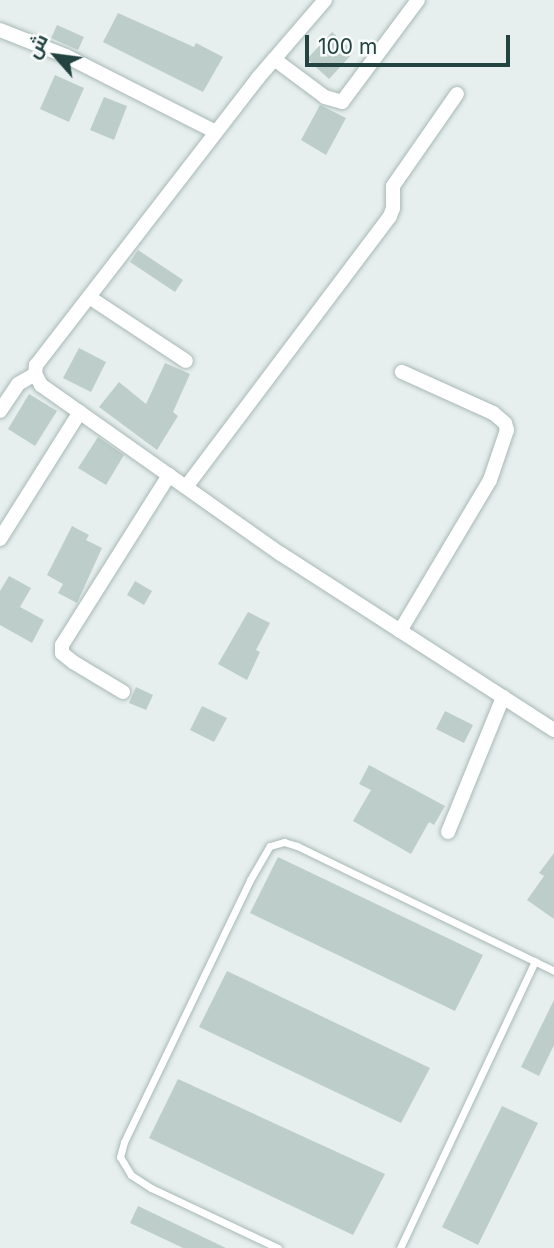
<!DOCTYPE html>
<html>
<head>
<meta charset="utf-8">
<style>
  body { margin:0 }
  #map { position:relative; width:554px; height:1248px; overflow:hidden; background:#e6efed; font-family:Inter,Cairo,sans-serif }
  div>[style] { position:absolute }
  .building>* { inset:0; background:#bdceca }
  .roads { filter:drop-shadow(0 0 2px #a8b8b6) drop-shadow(0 0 2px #a8b8b6) }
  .service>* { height:7px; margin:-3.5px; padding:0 3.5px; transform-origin:3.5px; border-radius:3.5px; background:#fff }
  .minor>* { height:14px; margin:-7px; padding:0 7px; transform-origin:7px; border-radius:7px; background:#fff }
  span { translate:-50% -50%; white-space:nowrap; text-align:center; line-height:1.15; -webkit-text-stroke:5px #f7fbfa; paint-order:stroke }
  .north { position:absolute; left:21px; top:21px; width:70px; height:70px; -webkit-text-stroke:5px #f7fbfa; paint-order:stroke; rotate:298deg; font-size:19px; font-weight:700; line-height:28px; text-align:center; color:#234341 }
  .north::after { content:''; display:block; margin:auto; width:24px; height:32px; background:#234341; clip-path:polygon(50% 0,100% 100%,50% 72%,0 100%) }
  .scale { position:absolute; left:305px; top:35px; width:205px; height:32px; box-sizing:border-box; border:4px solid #234341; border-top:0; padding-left:9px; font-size:21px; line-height:24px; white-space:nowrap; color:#234341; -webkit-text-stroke:5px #f7fbfa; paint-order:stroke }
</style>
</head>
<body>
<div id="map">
  <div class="building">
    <div style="clip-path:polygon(118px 13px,194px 47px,196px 43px,223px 57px,203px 92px,103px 42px)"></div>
    <div style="clip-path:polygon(57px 25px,84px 37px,78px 50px,51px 38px)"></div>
    <div style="clip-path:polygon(332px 32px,354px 52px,329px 79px,307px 59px)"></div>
    <div style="clip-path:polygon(55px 75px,84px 88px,69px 122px,40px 109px)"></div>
    <div style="clip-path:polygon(104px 97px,127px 106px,114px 140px,90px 130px)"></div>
    <div style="clip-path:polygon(320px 105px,346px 118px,326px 155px,301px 140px)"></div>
    <div style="clip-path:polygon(138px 250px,183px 280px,175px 292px,130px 262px)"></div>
    <div style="clip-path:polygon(79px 348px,106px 362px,91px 392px,63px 378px)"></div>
    <div style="clip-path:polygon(165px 363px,190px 374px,173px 412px,178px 416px,157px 450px,99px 407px,119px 382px,146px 404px)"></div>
    <div style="clip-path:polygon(29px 394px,57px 411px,35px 446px,8px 429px)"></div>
    <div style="clip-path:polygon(98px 437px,124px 455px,106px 485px,78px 468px)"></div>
    <div style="clip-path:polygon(72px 526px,89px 535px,86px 540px,102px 548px,77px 603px,58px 593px,63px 584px,47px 575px)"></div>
    <div style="clip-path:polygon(9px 576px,31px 588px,20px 607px,44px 620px,32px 643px,0 625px,0 591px)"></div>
    <div style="clip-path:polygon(135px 581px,152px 591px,144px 605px,127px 595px)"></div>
    <div style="clip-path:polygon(248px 612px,270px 623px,256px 650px,260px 652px,247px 680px,218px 664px)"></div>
    <div style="clip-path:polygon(136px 687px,153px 695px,146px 710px,129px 703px)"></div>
    <div style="clip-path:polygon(202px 706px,227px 718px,214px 742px,190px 730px)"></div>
    <div style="clip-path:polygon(445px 711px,473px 725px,464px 743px,436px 729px)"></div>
    <div style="clip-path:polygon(369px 765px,445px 806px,434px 825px,429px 822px,411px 854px,353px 821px,371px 790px,359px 784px)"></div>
    <div style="clip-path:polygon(554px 853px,554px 919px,527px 900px,544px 876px,539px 873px)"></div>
    <div style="clip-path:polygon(278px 857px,483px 955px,455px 1011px,250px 913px)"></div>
    <div style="clip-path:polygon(227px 971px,430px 1068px,401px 1123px,199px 1027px)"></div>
    <div style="clip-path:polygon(554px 1000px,554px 1045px,539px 1076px,521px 1067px)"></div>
    <div style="clip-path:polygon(178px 1079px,385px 1174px,353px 1235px,149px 1138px)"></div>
    <div style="clip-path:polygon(502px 1106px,538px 1123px,478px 1245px,442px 1227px)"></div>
    <div style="clip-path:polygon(138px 1206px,226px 1248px,183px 1248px,130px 1223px)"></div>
  </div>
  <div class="roads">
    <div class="service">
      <div style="left:278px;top:1248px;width:140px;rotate:-154.7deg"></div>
      <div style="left:151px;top:1188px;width:24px;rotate:-147deg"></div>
      <div style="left:131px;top:1175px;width:21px;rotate:-121deg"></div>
      <div style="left:120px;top:1157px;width:16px;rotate:-75deg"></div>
      <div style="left:124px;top:1142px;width:291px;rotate:-64.3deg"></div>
      <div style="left:250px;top:880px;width:39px;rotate:-60deg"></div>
      <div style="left:270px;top:846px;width:15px;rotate:-16deg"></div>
      <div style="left:284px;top:842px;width:14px;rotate:17deg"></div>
      <div style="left:297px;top:846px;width:286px;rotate:25.9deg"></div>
      <div style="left:400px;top:1248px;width:317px;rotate:-64.8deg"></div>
    </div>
    <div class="minor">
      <div style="left:325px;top:0;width:103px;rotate:130.7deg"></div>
      <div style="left:258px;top:78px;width:363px;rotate:127.7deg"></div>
      <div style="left:36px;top:365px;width:9px;rotate:96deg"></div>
      <div style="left:35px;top:374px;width:13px;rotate:61deg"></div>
      <div style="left:41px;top:385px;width:294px;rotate:35.2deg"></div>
      <div style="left:281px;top:554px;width:325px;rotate:32.8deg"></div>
      <div style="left:0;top:30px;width:71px;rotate:21.5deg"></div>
      <div style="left:66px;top:56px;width:168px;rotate:26.9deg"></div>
      <div style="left:274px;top:59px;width:64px;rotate:36.7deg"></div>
      <div style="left:325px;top:97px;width:18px;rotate:16deg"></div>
      <div style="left:342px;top:102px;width:127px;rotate:-53.3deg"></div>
      <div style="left:89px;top:297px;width:116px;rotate:33.4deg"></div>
      <div style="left:0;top:411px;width:32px;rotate:-56deg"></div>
      <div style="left:18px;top:384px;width:20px;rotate:-30deg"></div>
      <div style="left:186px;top:487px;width:339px;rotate:-53deg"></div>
      <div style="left:390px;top:216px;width:9px;rotate:-69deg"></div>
      <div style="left:393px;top:208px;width:22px;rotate:-90deg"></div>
      <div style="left:393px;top:186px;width:112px;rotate:-55.2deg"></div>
      <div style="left:0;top:539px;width:150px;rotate:-57.8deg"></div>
      <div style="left:400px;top:631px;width:176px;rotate:-59.2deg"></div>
      <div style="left:490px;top:480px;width:53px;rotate:-71.2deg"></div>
      <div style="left:507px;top:430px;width:7px;rotate:-106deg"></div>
      <div style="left:505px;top:423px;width:16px;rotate:-140deg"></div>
      <div style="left:493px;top:413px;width:100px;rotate:-155.7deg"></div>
      <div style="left:123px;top:692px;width:58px;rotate:-149deg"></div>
      <div style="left:73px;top:662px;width:14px;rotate:-141deg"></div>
      <div style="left:62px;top:653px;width:8px;rotate:-90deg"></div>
      <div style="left:62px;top:645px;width:201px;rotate:-57.8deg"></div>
      <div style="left:448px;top:832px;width:146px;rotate:-67.8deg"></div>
    </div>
  </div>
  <div class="north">ش</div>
  <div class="scale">100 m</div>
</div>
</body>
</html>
